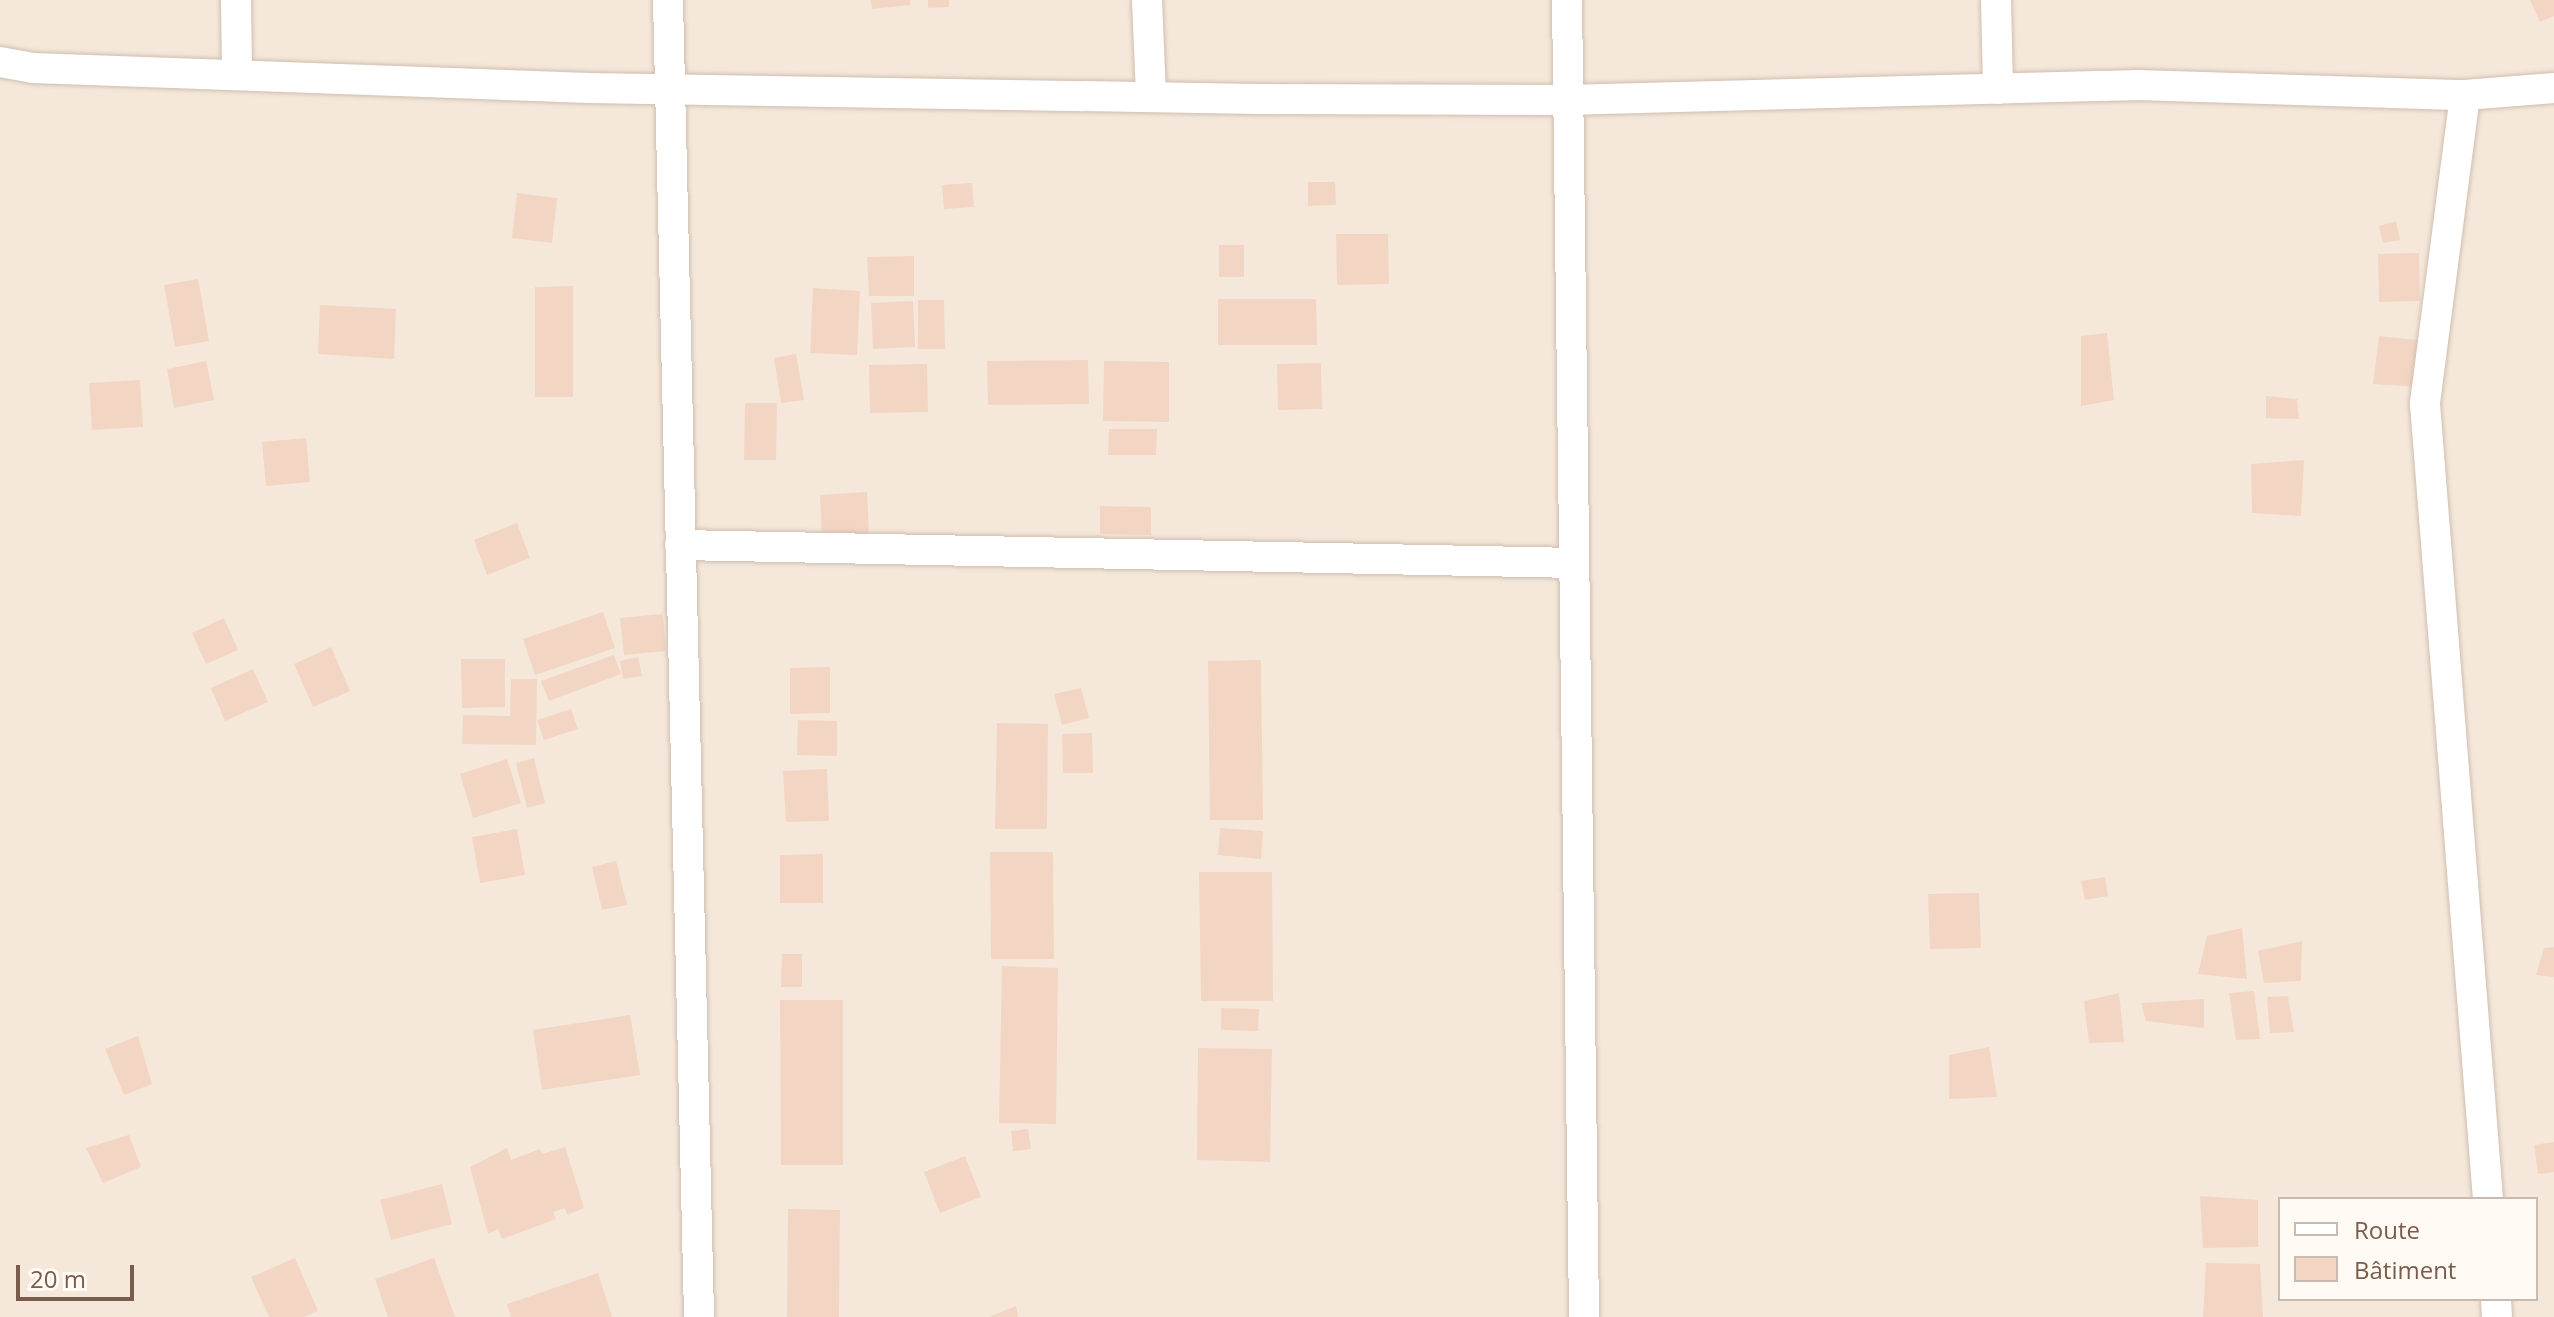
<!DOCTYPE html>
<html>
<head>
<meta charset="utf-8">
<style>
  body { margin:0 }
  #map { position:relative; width:2554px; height:1317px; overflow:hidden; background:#fdf6ec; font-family:"Open Sans",sans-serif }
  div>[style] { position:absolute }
  .residential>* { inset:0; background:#f5e8da }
  .building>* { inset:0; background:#f3d5c3 }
  .roads { filter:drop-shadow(0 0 2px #d1beb0) drop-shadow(0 0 2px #d1beb0) }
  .minor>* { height:30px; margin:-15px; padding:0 15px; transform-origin:15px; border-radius:15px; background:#fff }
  span { translate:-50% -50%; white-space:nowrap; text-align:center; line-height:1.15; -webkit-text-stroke:6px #fffaf3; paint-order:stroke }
  .legend { position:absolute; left:2278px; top:1197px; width:260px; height:104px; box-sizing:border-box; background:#fffaf3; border:2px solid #cabbb1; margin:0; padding:10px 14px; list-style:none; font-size:24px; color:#7a5c4d }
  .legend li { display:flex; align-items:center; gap:16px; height:40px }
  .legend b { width:40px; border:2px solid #cabbb1 }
  .scale { position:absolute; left:16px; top:1265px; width:118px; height:36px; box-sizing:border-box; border:4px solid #7a5c4d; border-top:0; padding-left:10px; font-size:24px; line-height:28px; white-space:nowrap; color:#7a5c4d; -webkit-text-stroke:6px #fffaf3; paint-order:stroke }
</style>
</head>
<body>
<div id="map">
  <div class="residential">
    <div style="clip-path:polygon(evenodd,0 0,2554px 0,2554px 1317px,0 1317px,0 0,2280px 1199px,2536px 1199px,2536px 1299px,2280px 1299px,2280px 1199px)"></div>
  </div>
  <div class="building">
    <div style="clip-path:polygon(871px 0,910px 0,910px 5px,872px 9px)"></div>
    <div style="clip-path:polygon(928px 0,949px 0,949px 7px,928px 8px)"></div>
    <div style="clip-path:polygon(2530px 0,2554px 0,2554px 16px,2540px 22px)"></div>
    <div style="clip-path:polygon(1308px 182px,1335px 182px,1336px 205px,1308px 206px)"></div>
    <div style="clip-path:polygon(972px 183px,974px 207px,944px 209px,942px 185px)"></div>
    <div style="clip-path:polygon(517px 193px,557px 198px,552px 243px,512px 238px)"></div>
    <div style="clip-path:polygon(2396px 221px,2400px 240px,2383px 243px,2379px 226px)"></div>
    <div style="clip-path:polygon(1336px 234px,1388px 234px,1389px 284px,1337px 285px)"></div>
    <div style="clip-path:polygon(1219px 245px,1244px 245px,1244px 277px,1219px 277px)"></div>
    <div style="clip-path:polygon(2419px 253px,2420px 301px,2379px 302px,2378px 254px)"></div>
    <div style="clip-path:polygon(914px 256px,914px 296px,869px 296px,867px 257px)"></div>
    <div style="clip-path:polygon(198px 279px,209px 341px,175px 347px,164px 285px)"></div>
    <div style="clip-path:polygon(573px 286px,573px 397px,535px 397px,535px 287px)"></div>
    <div style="clip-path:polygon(813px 288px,860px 291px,857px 355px,810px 353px)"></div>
    <div style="clip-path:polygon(1218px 299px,1316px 299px,1317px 345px,1218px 345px)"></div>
    <div style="clip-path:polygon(918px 300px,944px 300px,945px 349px,918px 349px)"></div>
    <div style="clip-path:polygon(913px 301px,915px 347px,873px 349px,871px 303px)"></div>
    <div style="clip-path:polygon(320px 305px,396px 309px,394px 359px,318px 354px)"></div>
    <div style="clip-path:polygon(2107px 333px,2114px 400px,2081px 406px,2081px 336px)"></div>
    <div style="clip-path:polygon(2379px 336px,2425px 341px,2422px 387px,2373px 384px)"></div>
    <div style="clip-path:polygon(796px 354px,804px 400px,781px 403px,774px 358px)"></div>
    <div style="clip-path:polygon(1088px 360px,1089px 404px,988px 405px,987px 361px)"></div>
    <div style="clip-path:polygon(206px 361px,214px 400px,174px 408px,167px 369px)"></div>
    <div style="clip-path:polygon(1104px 361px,1169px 362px,1169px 422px,1103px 421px)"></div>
    <div style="clip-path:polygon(1321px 363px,1322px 409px,1278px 410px,1277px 364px)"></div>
    <div style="clip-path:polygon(927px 364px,928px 412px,870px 413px,869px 365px)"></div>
    <div style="clip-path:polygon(140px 380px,143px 427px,92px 430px,89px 383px)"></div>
    <div style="clip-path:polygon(2266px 396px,2297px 399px,2299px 419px,2266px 418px)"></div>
    <div style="clip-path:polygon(745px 403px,777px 403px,776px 460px,744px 460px)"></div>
    <div style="clip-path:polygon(1109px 429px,1157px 429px,1156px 455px,1108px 455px)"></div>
    <div style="clip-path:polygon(306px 438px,310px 482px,266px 486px,262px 442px)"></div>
    <div style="clip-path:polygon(2304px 460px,2301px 516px,2252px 513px,2251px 464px)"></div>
    <div style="clip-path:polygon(867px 492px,869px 534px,822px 536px,820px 495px)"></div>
    <div style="clip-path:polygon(1100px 506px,1151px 507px,1151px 535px,1100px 534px)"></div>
    <div style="clip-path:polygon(517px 523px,530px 558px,487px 575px,474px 540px)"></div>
    <div style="clip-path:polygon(603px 612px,615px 648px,535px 675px,523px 639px)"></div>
    <div style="clip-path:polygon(663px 614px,666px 651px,624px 655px,620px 618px)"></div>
    <div style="clip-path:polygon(224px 618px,238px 650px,206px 664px,192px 633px)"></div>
    <div style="clip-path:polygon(331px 647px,350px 691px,313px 707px,294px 664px)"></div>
    <div style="clip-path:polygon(614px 655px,621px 674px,549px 701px,541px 681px)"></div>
    <div style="clip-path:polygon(638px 657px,642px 676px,623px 679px,620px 661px)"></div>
    <div style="clip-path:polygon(461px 659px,505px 659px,505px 707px,462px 708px)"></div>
    <div style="clip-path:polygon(1261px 660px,1263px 820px,1210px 820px,1208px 661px)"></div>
    <div style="clip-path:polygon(830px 667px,830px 713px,790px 714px,790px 668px)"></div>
    <div style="clip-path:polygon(253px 669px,268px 702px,225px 721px,211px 688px)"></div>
    <div style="clip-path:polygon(511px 679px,537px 679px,536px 745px,462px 744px,463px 715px,510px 716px)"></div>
    <div style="clip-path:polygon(1081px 688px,1089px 718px,1062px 725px,1054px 694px)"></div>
    <div style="clip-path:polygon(571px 709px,578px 729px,544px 740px,537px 720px)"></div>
    <div style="clip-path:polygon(798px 720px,837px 721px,837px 756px,797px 755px)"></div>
    <div style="clip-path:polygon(997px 723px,1048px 724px,1047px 829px,995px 829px)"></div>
    <div style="clip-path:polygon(1092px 733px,1093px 773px,1063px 773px,1062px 734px)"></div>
    <div style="clip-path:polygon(534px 758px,545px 803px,527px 808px,516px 763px)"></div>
    <div style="clip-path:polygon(507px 759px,521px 803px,473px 818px,460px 774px)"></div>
    <div style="clip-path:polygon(827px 769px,829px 821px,786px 822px,783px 771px)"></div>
    <div style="clip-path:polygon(1220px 828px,1263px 831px,1261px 859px,1218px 855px)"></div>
    <div style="clip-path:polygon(517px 829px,525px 875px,480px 883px,472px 837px)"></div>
    <div style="clip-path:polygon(990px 852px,1053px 852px,1054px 959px,991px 959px)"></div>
    <div style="clip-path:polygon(823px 854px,823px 903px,780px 903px,780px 855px)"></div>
    <div style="clip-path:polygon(616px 861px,627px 905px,602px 910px,592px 867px)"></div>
    <div style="clip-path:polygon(1199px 872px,1272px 872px,1273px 1001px,1201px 1001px)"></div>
    <div style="clip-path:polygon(2105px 877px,2108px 896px,2085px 900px,2081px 881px)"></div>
    <div style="clip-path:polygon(1979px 893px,1981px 948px,1930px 949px,1928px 894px)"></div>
    <div style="clip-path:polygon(2242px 928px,2247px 979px,2198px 974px,2207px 936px)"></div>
    <div style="clip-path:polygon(2302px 941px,2301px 981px,2264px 983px,2258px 951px)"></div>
    <div style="clip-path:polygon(2554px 947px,2554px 977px,2536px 975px,2544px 948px)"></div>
    <div style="clip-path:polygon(782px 954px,802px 954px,802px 987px,781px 987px)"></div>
    <div style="clip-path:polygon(1002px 966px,1058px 968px,1056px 1124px,999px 1123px)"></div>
    <div style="clip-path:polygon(2254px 991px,2260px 1039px,2236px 1040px,2229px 993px)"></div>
    <div style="clip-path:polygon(2119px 993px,2124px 1042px,2089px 1043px,2084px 1001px)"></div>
    <div style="clip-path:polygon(2288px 996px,2294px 1032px,2270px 1033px,2267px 997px)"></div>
    <div style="clip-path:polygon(2204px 999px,2204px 1028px,2146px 1021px,2141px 1003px)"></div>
    <div style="clip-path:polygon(780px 1000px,843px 1000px,843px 1165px,781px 1165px)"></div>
    <div style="clip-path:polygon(1221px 1008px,1259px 1009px,1258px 1031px,1221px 1030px)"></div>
    <div style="clip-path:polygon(630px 1015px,640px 1075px,542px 1090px,533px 1030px)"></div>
    <div style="clip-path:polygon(138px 1036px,152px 1084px,124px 1095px,105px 1049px)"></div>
    <div style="clip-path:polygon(1989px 1047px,1997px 1097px,1949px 1099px,1949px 1055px)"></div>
    <div style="clip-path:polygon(1198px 1048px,1272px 1049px,1270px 1162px,1197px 1160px)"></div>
    <div style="clip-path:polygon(1028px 1129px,1031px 1149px,1013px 1151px,1011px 1131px)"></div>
    <div style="clip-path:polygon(129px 1135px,141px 1167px,103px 1183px,86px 1148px)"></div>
    <div style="clip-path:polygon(2554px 1142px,2554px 1172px,2538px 1174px,2534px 1145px)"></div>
    <div style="clip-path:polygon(565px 1147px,584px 1208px,567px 1215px,565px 1208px,553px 1212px,556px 1219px,502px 1239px,498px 1229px,488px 1234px,470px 1167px,507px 1148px,511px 1160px,540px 1149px,542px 1154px)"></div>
    <div style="clip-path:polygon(965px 1156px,981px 1197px,940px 1213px,924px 1172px)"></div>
    <div style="clip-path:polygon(442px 1184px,452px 1224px,391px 1240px,380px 1200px)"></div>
    <div style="clip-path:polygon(2200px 1196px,2258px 1200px,2258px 1247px,2203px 1248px)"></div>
    <div style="clip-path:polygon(788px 1209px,840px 1210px,839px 1317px,787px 1317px)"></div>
    <div style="clip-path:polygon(295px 1258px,318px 1311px,304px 1317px,269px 1317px,251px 1277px)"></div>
    <div style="clip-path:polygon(434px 1258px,455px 1317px,388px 1317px,375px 1279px)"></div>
    <div style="clip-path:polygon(2206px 1263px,2260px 1264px,2263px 1317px,2203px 1317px)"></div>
    <div style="clip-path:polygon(598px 1273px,612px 1317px,511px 1317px,507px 1304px)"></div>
    <div style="clip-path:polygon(1016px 1306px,1018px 1317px,989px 1317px)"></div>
  </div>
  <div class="roads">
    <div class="minor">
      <div style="left:236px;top:0;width:75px;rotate:89.2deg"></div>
      <div style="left:668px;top:0;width:1317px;rotate:88.65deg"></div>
      <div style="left:1147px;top:0;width:97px;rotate:87.6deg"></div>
      <div style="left:1567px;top:0;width:1317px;rotate:89.26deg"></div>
      <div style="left:1996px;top:0;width:89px;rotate:88.7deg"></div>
      <div style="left:0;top:62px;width:34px;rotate:10deg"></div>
      <div style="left:33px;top:68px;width:556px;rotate:2.06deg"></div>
      <div style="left:589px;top:88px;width:668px;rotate:0.94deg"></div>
      <div style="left:1257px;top:99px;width:311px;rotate:0.2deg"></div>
      <div style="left:1568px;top:100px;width:570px;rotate:-1.51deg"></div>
      <div style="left:2138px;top:85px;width:327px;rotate:1.8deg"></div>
      <div style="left:2465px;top:95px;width:89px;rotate:-4.5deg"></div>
      <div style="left:2465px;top:95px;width:312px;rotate:97.4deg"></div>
      <div style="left:2425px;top:404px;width:797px;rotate:85.47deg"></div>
      <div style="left:680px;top:545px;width:894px;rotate:1.15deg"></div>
      <div style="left:2496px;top:1299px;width:18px;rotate:87deg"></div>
    </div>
  </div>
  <ul class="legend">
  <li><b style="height:10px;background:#fff"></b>Route</li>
  <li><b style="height:22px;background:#f3d5c3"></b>Bâtiment</li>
  </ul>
  <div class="scale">20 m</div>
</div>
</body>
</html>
